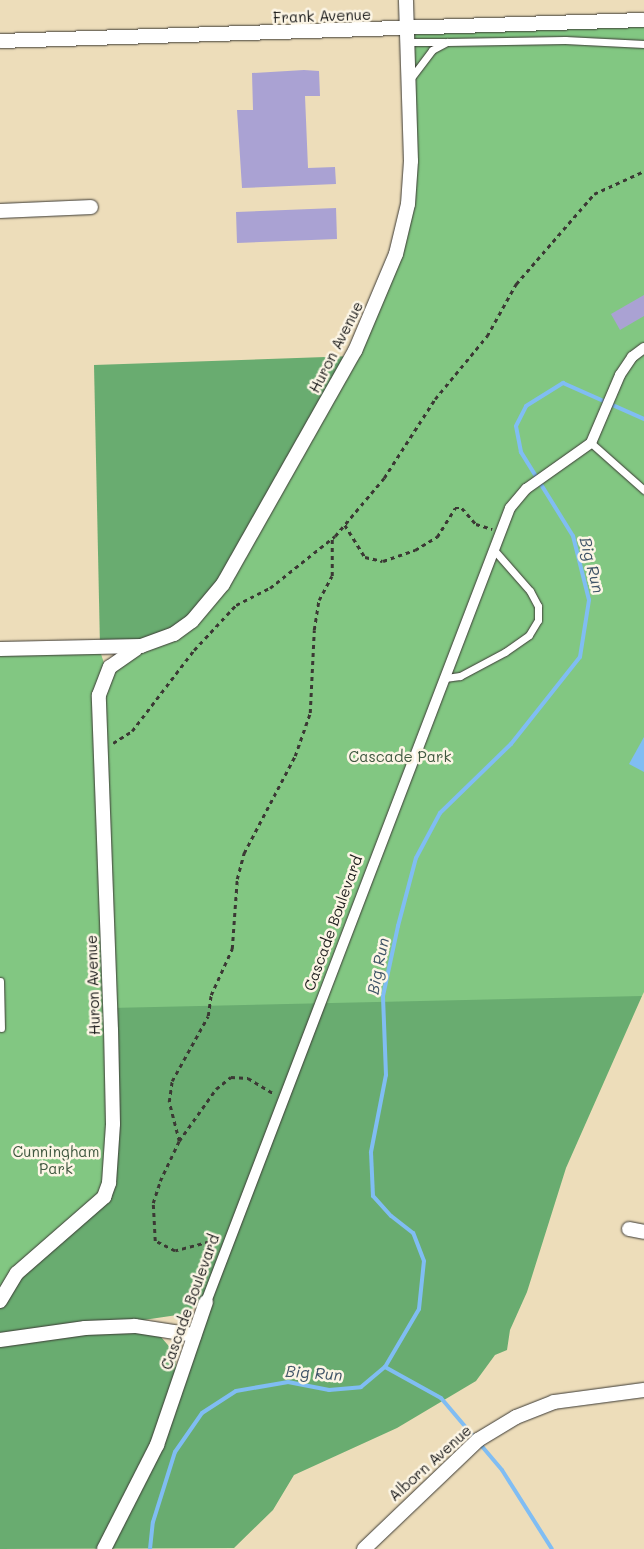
<!DOCTYPE html>
<html>
<head>
<meta charset="utf-8">
<style>
  body { margin:0 }
  #map { position:relative; width:644px; height:1549px; overflow:hidden; background:#edddba; font-family:Mali,sans-serif }
  div>[style] { position:absolute }
  .green>* { inset:0; background:#82c782 }
  .forest>* { inset:0; background:#69ac70 }
  .water>* { inset:0; background:#80bdf3 }
  .stream>* { height:4px; margin:-2px; padding:0 2px; transform-origin:2px; border-radius:2px; background:#80bdf3 }
  .building>* { inset:0; background:#aaa2d3 }
  .path>* { height:2.5px; margin-top:-1.25px; transform-origin:0; background:repeating-linear-gradient(90deg,#3b3934 0 4px,transparent 0 8px) }
  .roads { filter:drop-shadow(0 0 1px #3b3934) drop-shadow(0 0 1px #3b3934) }
  .service>* { height:7px; margin:-3.5px; padding:0 3.5px; transform-origin:3.5px; border-radius:3.5px; background:#fff }
  .pedestrian>* { height:10px; margin:-5px; padding:0 5px; transform-origin:5px; border-radius:5px; background:#fff }
  .minor>* { height:14px; margin:-7px; padding:0 7px; transform-origin:7px; border-radius:7px; background:#fff }
  span { translate:-50% -50%; white-space:nowrap; text-align:center; line-height:1.15; -webkit-text-stroke:5px #fcf5e5; paint-order:stroke }
  .street-label { font-size:15px; color:#1c1c1c }
  .park-label { font-size:15px; color:#405840 }
  .water-label { font-size:16px; color:#3f5467; font-style:italic }
</style>
</head>
<body>
<div id="map">
  <div class="green">
    <div style="clip-path:polygon(644px 20px,644px 992px,642px 996px,109px 1183px,0 1301px,0 649px,100px 651px,106px 669px,355px 351px,408px 204px,407px 29px)"></div>
  </div>
  <div class="forest">
    <div style="clip-path:polygon(354px 356px,223px 584px,174px 634px,100px 646px,94px 365px)"></div>
    <div style="clip-path:polygon(evenodd,642px 996px,566px 1168px,527px 1292px,510px 1330px,507px 1350px,495px 1355px,476px 1381px,397px 1428px,294px 1475px,273px 1510px,234px 1548px,0 1549px,0 1301px,6px 1288px,104px 1197px,110px 1008px,642px 996px,207px 1299px,179px 1377px,173px 1351px,161px 1337px,135px 1326px,96px 1327px,184px 1314px,207px 1299px)"></div>
  </div>
  <div class="water">
    <div style="clip-path:polygon(644px 737px,644px 772px,629px 764px)"></div>
  </div>
  <div class="stream">
    <div style="left:385px;top:1367px;width:64px;rotate:29deg"></div>
    <div style="left:441px;top:1398px;width:94px;rotate:49.7deg"></div>
    <div style="left:502px;top:1470px;width:93px;rotate:57.7deg"></div>
    <div style="left:150px;top:1549px;width:27px;rotate:-84deg"></div>
    <div style="left:153px;top:1522px;width:73px;rotate:-72.6deg"></div>
    <div style="left:175px;top:1452px;width:47px;rotate:-55.3deg"></div>
    <div style="left:202px;top:1413px;width:40px;rotate:-32.9deg"></div>
    <div style="left:236px;top:1391px;width:53px;rotate:-9.8deg"></div>
    <div style="left:288px;top:1382px;width:42px;rotate:11deg"></div>
    <div style="left:329px;top:1390px;width:32px;rotate:-5deg"></div>
    <div style="left:361px;top:1387px;width:31px;rotate:-40deg"></div>
    <div style="left:385px;top:1367px;width:67px;rotate:-59.6deg"></div>
    <div style="left:419px;top:1309px;width:48px;rotate:-84.1deg"></div>
    <div style="left:424px;top:1261px;width:30px;rotate:-111deg"></div>
    <div style="left:413px;top:1233px;width:28px;rotate:-142deg"></div>
    <div style="left:391px;top:1216px;width:27px;rotate:-132deg"></div>
    <div style="left:373px;top:1196px;width:44px;rotate:-92.6deg"></div>
    <div style="left:371px;top:1152px;width:78px;rotate:-79deg"></div>
    <div style="left:386px;top:1075px;width:79px;rotate:-92.2deg"></div>
    <div style="left:383px;top:996px;width:72px;rotate:-77.9deg"></div>
    <div style="left:398px;top:926px;width:70px;rotate:-75.2deg"></div>
    <div style="left:416px;top:858px;width:51px;rotate:-61.9deg"></div>
    <div style="left:440px;top:813px;width:99px;rotate:-44.2deg"></div>
    <div style="left:511px;top:744px;width:111px;rotate:-51.6deg"></div>
    <div style="left:580px;top:657px;width:58px;rotate:-81deg"></div>
    <div style="left:589px;top:600px;width:66px;rotate:-104deg"></div>
    <div style="left:573px;top:536px;width:99px;rotate:-121.8deg"></div>
    <div style="left:521px;top:452px;width:26px;rotate:-101deg"></div>
    <div style="left:516px;top:426px;width:22px;rotate:-63deg"></div>
    <div style="left:526px;top:406px;width:44px;rotate:-31.9deg"></div>
    <div style="left:563px;top:383px;width:89px;rotate:24deg"></div>
  </div>
  <div class="building">
    <div style="clip-path:polygon(304px 70px,319px 71px,320px 96px,305px 96px,308px 168px,335px 167px,336px 184px,242px 188px,237px 110px,253px 110px,252px 73px)"></div>
    <div style="clip-path:polygon(336px 208px,337px 239px,237px 243px,236px 212px)"></div>
    <div style="clip-path:polygon(644px 295px,644px 316px,620px 330px,611px 314px)"></div>
  </div>
  <div class="path">
    <div style="left:345px;top:525px;width:38px;rotate:58deg"></div>
    <div style="left:365px;top:557px;width:18px;rotate:13deg"></div>
    <div style="left:383px;top:561px;width:34px;rotate:-19deg"></div>
    <div style="left:415px;top:550px;width:26px;rotate:-31deg"></div>
    <div style="left:437px;top:537px;width:34px;rotate:-58deg"></div>
    <div style="left:455px;top:508px;width:7px"></div>
    <div style="left:462px;top:508px;width:21px;rotate:49deg"></div>
    <div style="left:476px;top:524px;width:17px;rotate:17deg"></div>
    <div style="left:113px;top:743px;width:22px;rotate:-32deg"></div>
    <div style="left:132px;top:731px;width:102px;rotate:-52.6deg"></div>
    <div style="left:194px;top:650px;width:62px;rotate:-47deg"></div>
    <div style="left:236px;top:605px;width:38px;rotate:-27deg"></div>
    <div style="left:270px;top:588px;width:83px;rotate:-38.7deg"></div>
    <div style="left:335px;top:536px;width:76px;rotate:-49.8deg"></div>
    <div style="left:384px;top:478px;width:94px;rotate:-57.2deg"></div>
    <div style="left:435px;top:399px;width:82px;rotate:-50.5deg"></div>
    <div style="left:487px;top:336px;width:60px;rotate:-60.9deg"></div>
    <div style="left:516px;top:284px;width:119px;rotate:-49.1deg"></div>
    <div style="left:594px;top:194px;width:55px;rotate:-24.7deg"></div>
    <div style="left:179px;top:1141px;width:40px;rotate:-104.4deg"></div>
    <div style="left:169px;top:1102px;width:21px;rotate:-82deg"></div>
    <div style="left:172px;top:1081px;width:74px;rotate:-61deg"></div>
    <div style="left:208px;top:1016px;width:21px;rotate:-82deg"></div>
    <div style="left:211px;top:995px;width:51px;rotate:-65.5deg"></div>
    <div style="left:232px;top:949px;width:70px;rotate:-85.9deg"></div>
    <div style="left:237px;top:879px;width:27px;rotate:-75deg"></div>
    <div style="left:244px;top:853px;width:110px;rotate:-62.3deg"></div>
    <div style="left:295px;top:756px;width:46px;rotate:-70.8deg"></div>
    <div style="left:310px;top:713px;width:83px;rotate:-87.2deg"></div>
    <div style="left:314px;top:630px;width:30px;rotate:-81deg"></div>
    <div style="left:319px;top:600px;width:27px;rotate:-62deg"></div>
    <div style="left:332px;top:576px;width:37px;rotate:-90deg"></div>
    <div style="left:217px;top:1240px;width:43px;rotate:165.3deg"></div>
    <div style="left:175px;top:1251px;width:22px;rotate:-153deg"></div>
    <div style="left:155px;top:1241px;width:38px;rotate:-93deg"></div>
    <div style="left:153px;top:1203px;width:23px;rotate:-72deg"></div>
    <div style="left:160px;top:1181px;width:44px;rotate:-64.6deg"></div>
    <div style="left:179px;top:1141px;width:64px;rotate:-54.6deg"></div>
    <div style="left:216px;top:1089px;width:19px;rotate:-39deg"></div>
    <div style="left:231px;top:1077px;width:17px;rotate:3deg"></div>
    <div style="left:248px;top:1078px;width:31px;rotate:31deg"></div>
  </div>
  <div class="roads">
    <div class="service">
      <div style="left:408px;top:42px;width:36px"></div>
      <div style="left:411px;top:78px;width:35px;rotate:-53deg"></div>
      <div style="left:432px;top:50px;width:17px;rotate:-28deg"></div>
      <div style="left:447px;top:42px;width:118px;rotate:-1deg"></div>
      <div style="left:565px;top:40px;width:79px;rotate:2.9deg"></div>
      <div style="left:591px;top:443px;width:71px;rotate:41.6deg"></div>
      <div style="left:445px;top:678px;width:15px;rotate:-8deg"></div>
      <div style="left:460px;top:676px;width:51px;rotate:-28.1deg"></div>
      <div style="left:505px;top:652px;width:29px;rotate:-35deg"></div>
      <div style="left:529px;top:635px;width:17px;rotate:-59deg"></div>
      <div style="left:538px;top:620px;width:14px;rotate:-90deg"></div>
      <div style="left:538px;top:606px;width:17px;rotate:-118deg"></div>
      <div style="left:530px;top:591px;width:55px;rotate:-131.3deg"></div>
      <div style="left:0;top:981px;width:47px;rotate:88.8deg"></div>
    </div>
    <div class="pedestrian">
      <div style="left:206px;top:1302px;width:850px;rotate:-69.05deg"></div>
      <div style="left:510px;top:508px;width:25px;rotate:-50deg"></div>
      <div style="left:526px;top:489px;width:80px;rotate:-35.3deg"></div>
      <div style="left:591px;top:443px;width:74px;rotate:-66.9deg"></div>
      <div style="left:620px;top:375px;width:22px;rotate:-56deg"></div>
      <div style="left:632px;top:357px;width:15px;rotate:-37deg"></div>
    </div>
    <div class="minor">
      <div style="left:0;top:41px;width:644px;rotate:-1.87deg"></div>
      <div style="left:0;top:211px;width:91px;rotate:-2.5deg"></div>
      <div style="left:0;top:649px;width:141px;rotate:-1.2deg"></div>
      <div style="left:141px;top:646px;width:35px;rotate:-20deg"></div>
      <div style="left:174px;top:634px;width:22px;rotate:-36deg"></div>
      <div style="left:192px;top:621px;width:48px;rotate:-50deg"></div>
      <div style="left:223px;top:584px;width:268px;rotate:-60.5deg"></div>
      <div style="left:355px;top:351px;width:105px;rotate:-67.1deg"></div>
      <div style="left:396px;top:254px;width:51px;rotate:-76.5deg"></div>
      <div style="left:408px;top:204px;width:43px;rotate:-86deg"></div>
      <div style="left:411px;top:161px;width:161px;rotate:-91.8deg"></div>
      <div style="left:629px;top:1229px;width:15px;rotate:11deg"></div>
      <div style="left:0;top:1301px;width:33px;rotate:-59deg"></div>
      <div style="left:17px;top:1273px;width:116px;rotate:-41.1deg"></div>
      <div style="left:104px;top:1197px;width:15px;rotate:-70deg"></div>
      <div style="left:109px;top:1183px;width:59px;rotate:-86.1deg"></div>
      <div style="left:113px;top:1124px;width:94px;rotate:-91.2deg"></div>
      <div style="left:111px;top:1030px;width:335px;rotate:-92.1deg"></div>
      <div style="left:99px;top:695px;width:30px;rotate:-69deg"></div>
      <div style="left:110px;top:667px;width:32px;rotate:-35deg"></div>
      <div style="left:0;top:1340px;width:86px;rotate:-8deg"></div>
      <div style="left:85px;top:1328px;width:50px;rotate:-2.3deg"></div>
      <div style="left:135px;top:1326px;width:60px;rotate:8.7deg"></div>
      <div style="left:104px;top:1549px;width:117px;rotate:-63deg"></div>
      <div style="left:157px;top:1445px;width:151px;rotate:-71.1deg"></div>
      <div style="left:364px;top:1549px;width:158px;rotate:-43.7deg"></div>
      <div style="left:478px;top:1440px;width:44px;rotate:-31.2deg"></div>
      <div style="left:516px;top:1417px;width:41px;rotate:-21.5deg"></div>
      <div style="left:554px;top:1402px;width:91px;rotate:-7.6deg"></div>
    </div>
  </div>
  <div class="street-label">
    <span style="left:322px;top:16px;rotate:-2deg">Frank Avenue</span>
    <span style="left:336px;top:347px;rotate:-63deg">Huron Avenue</span>
    <span style="left:333px;top:923px;rotate:-70deg">Cascade Boulevard</span>
    <span style="left:93px;top:985px;rotate:-92deg">Huron Avenue</span>
    <span style="left:190px;top:1302px;rotate:-70deg">Cascade Boulevard</span>
    <span style="left:430px;top:1463px;rotate:-42deg">Alborn Avenue</span>
  </div>
  <div class="park-label">
    <span style="left:400px;top:757px">Cascade Park</span>
    <span style="left:56px;top:1160px">Cunningham<br>Park</span>
  </div>
  <div class="water-label">
    <span style="left:592px;top:565px;rotate:76deg">Big Run</span>
    <span style="left:378px;top:966px;rotate:-79deg">Big Run</span>
    <span style="left:314px;top:1373px;rotate:4deg">Big Run</span>
  </div>
</div>
</body>
</html>
